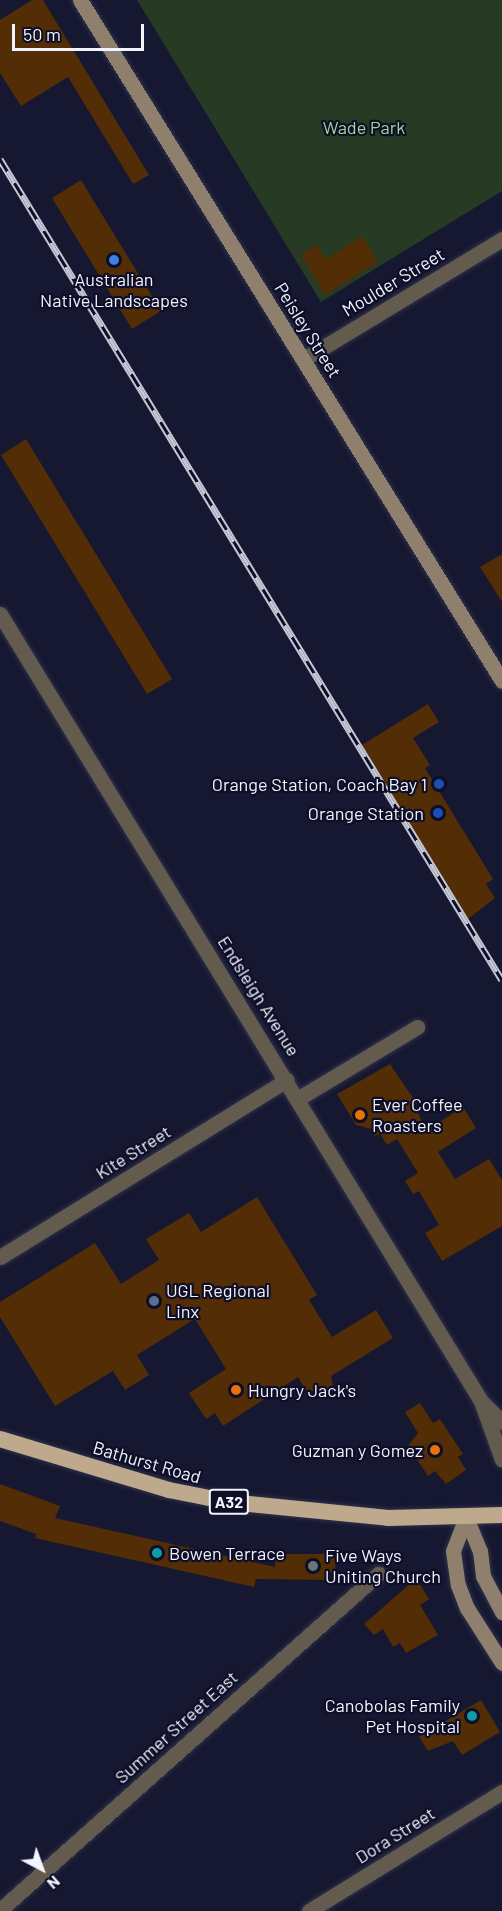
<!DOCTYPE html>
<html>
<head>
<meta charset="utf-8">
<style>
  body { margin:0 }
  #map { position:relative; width:502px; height:1911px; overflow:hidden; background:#161731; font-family:Barlow,sans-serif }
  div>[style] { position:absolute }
  .green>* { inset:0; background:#263a24 }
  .building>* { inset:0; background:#532d05 }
  .roads { filter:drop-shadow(0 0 2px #30314a) drop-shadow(0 0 2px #30314a) }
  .minor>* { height:15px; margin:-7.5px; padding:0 7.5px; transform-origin:7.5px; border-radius:7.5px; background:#645b4f }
  .secondary>* { height:15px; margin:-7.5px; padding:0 7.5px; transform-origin:7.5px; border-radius:7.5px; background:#8e806c }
  .trunk>* { height:16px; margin:-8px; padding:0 8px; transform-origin:8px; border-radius:8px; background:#bea98d }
  .rail>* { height:7px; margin-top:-3.5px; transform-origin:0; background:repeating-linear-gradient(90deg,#0e0e27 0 14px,#c5c7d5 0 28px); box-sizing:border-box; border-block:2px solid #c5c7d5 }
  .dots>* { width:16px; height:16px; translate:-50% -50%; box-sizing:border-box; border:3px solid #0e0e27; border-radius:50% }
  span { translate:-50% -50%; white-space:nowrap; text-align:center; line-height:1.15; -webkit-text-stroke:4.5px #0e0e27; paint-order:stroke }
  .shield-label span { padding:2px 4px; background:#0e0e27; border:2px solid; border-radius:4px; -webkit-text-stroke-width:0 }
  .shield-label { font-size:16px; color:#f1f3fe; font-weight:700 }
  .park-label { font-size:18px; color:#9cd698 }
  .poi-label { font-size:18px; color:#f1f3fe }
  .right { translate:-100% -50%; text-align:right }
  .left { translate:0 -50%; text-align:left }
  .street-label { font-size:18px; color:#f1f3fe }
  .north { position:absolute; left:12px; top:1839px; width:60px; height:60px; -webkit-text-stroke:4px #0e0e27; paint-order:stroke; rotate:139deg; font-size:16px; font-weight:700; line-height:24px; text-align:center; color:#f1f3fe }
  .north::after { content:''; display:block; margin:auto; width:21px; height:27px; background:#f1f3fe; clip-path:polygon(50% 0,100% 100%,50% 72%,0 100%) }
  .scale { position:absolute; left:12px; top:24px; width:132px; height:27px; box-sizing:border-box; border:3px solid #f1f3fe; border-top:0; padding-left:8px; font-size:18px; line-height:21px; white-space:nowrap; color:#f1f3fe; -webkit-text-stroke:4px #0e0e27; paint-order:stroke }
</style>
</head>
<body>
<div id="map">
  <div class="green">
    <div style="clip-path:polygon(137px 0,502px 0,502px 191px,321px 302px)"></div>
  </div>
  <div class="building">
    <div style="clip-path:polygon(32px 0,43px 0,149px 175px,133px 184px,68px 77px,21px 106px,0 73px,0 20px)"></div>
    <div style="clip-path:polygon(81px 180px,161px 311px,132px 329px,52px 198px)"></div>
    <div style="clip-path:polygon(363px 236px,378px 262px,325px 295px,301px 255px,317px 245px,326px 259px)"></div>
    <div style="clip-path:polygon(26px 439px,172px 679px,147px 694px,1px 455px)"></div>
    <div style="clip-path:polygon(502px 554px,502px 602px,480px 567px)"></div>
    <div style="clip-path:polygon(428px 704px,439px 722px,413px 738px,430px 765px,425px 768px,493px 879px,486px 884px,495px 898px,468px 919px,362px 745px)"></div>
    <div style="clip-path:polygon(390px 1064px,417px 1104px,414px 1106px,427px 1130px,463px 1107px,476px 1128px,438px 1152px,455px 1179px,489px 1159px,502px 1180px,502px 1226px,442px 1261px,425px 1233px,439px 1225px,419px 1191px,413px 1194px,405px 1181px,418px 1173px,397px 1139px,387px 1145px,380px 1134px,375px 1136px,371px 1129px,356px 1125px,337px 1094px)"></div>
    <div style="clip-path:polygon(257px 1197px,317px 1295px,309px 1300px,332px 1337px,376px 1310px,393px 1338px,331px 1376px,333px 1387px,307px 1392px,298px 1377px,223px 1426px,215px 1413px,206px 1419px,189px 1393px,226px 1369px,195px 1319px,137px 1355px,149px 1375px,125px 1390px,113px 1371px,55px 1406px,0 1317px,0 1302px,95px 1243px,121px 1284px,159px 1260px,146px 1239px,189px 1213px,201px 1232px)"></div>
    <div style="clip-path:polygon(420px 1403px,433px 1423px,440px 1419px,463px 1454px,458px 1457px,466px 1470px,446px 1484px,435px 1471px,428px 1476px,408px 1446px,418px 1433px,405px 1412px)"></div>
    <div style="clip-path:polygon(0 1484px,60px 1506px,55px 1518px,275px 1567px,276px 1554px,336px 1554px,335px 1574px,329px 1573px,329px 1580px,256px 1579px,254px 1587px,35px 1538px,36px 1534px,0 1521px)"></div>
    <div style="clip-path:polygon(412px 1582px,419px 1583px,429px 1599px,420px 1605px,438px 1635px,406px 1653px,400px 1643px,393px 1647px,383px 1629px,374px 1635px,364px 1624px)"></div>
    <div style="clip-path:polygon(481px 1700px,500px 1732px,462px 1755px,453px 1741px,428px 1751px,419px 1737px)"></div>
  </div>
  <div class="roads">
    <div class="minor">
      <div style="left:304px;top:359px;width:232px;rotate:-31.2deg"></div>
      <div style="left:0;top:614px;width:922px;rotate:58.57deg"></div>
      <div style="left:481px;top:1401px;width:30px;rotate:45deg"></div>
      <div style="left:299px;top:1098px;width:138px;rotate:-31deg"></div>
      <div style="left:0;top:1257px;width:337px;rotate:-31.7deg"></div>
      <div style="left:482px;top:1404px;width:59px;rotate:70.3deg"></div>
      <div style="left:0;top:1910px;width:506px;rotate:-41.63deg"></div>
      <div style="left:309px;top:1911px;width:227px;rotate:-31.7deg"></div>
    </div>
    <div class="secondary">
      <div style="left:80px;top:0;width:801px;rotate:58.21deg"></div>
      <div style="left:466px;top:1517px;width:36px;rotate:111deg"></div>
      <div style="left:453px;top:1551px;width:34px;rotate:82deg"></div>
      <div style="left:458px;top:1585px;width:25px;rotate:69deg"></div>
      <div style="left:467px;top:1608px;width:65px;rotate:57.5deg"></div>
      <div style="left:466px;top:1517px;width:37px;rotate:68deg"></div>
      <div style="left:480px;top:1551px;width:25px;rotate:83deg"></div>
      <div style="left:483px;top:1576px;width:41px;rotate:62.2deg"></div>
    </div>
    <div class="trunk">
      <div style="left:0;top:1439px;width:177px;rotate:16.8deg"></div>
      <div style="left:169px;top:1490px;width:61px;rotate:11.3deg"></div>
      <div style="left:229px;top:1502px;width:160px;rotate:5.7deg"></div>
      <div style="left:388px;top:1518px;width:114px;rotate:-1.5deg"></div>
    </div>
  </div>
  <div class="rail">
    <div style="left:0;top:159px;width:962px;rotate:58.56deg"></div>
  </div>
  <div class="dots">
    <div style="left:114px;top:260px;background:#3f7fe0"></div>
    <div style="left:439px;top:784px;background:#1a4fb4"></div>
    <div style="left:438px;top:813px;background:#1a4fb4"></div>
    <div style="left:360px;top:1115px;background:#e8710a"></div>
    <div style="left:154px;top:1301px;background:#5c6f8a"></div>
    <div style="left:236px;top:1390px;background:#e8710a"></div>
    <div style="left:435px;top:1450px;background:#e8710a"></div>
    <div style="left:157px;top:1553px;background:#0f9aa8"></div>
    <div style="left:313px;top:1566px;background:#6b7280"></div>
    <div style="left:472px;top:1716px;background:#0f9aa8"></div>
  </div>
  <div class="shield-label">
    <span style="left:229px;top:1502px">A32</span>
  </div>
  <div class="park-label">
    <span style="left:364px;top:127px">Wade Park</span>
  </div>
  <div class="poi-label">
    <span style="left:114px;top:290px">Australian<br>Native Landscapes</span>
    <span class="right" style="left:427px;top:784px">Orange Station, Coach Bay 1</span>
    <span class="right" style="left:424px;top:813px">Orange Station</span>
    <span class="left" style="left:372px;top:1115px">Ever Coffee<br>Roasters</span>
    <span class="left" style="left:166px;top:1301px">UGL Regional<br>Linx</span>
    <span class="left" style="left:248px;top:1390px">Hungry Jack's</span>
    <span class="right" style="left:423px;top:1450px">Guzman y Gomez</span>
    <span class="left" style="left:169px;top:1553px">Bowen Terrace</span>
    <span class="left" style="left:325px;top:1566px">Five Ways<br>Uniting Church</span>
    <span class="right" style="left:460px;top:1716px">Canobolas Family<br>Pet Hospital</span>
  </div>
  <div class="street-label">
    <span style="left:393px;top:282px;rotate:-31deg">Moulder Street</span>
    <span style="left:308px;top:330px;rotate:58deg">Peisley Street</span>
    <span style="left:259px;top:996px;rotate:58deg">Endsleigh Avenue</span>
    <span style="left:133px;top:1152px;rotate:-32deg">Kite Street</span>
    <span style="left:147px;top:1462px;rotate:16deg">Bathurst Road</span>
    <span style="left:176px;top:1727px;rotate:-42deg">Summer Street East</span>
    <span style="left:395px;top:1835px;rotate:-32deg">Dora Street</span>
  </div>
  <div class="north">N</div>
  <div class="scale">50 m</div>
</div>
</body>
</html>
